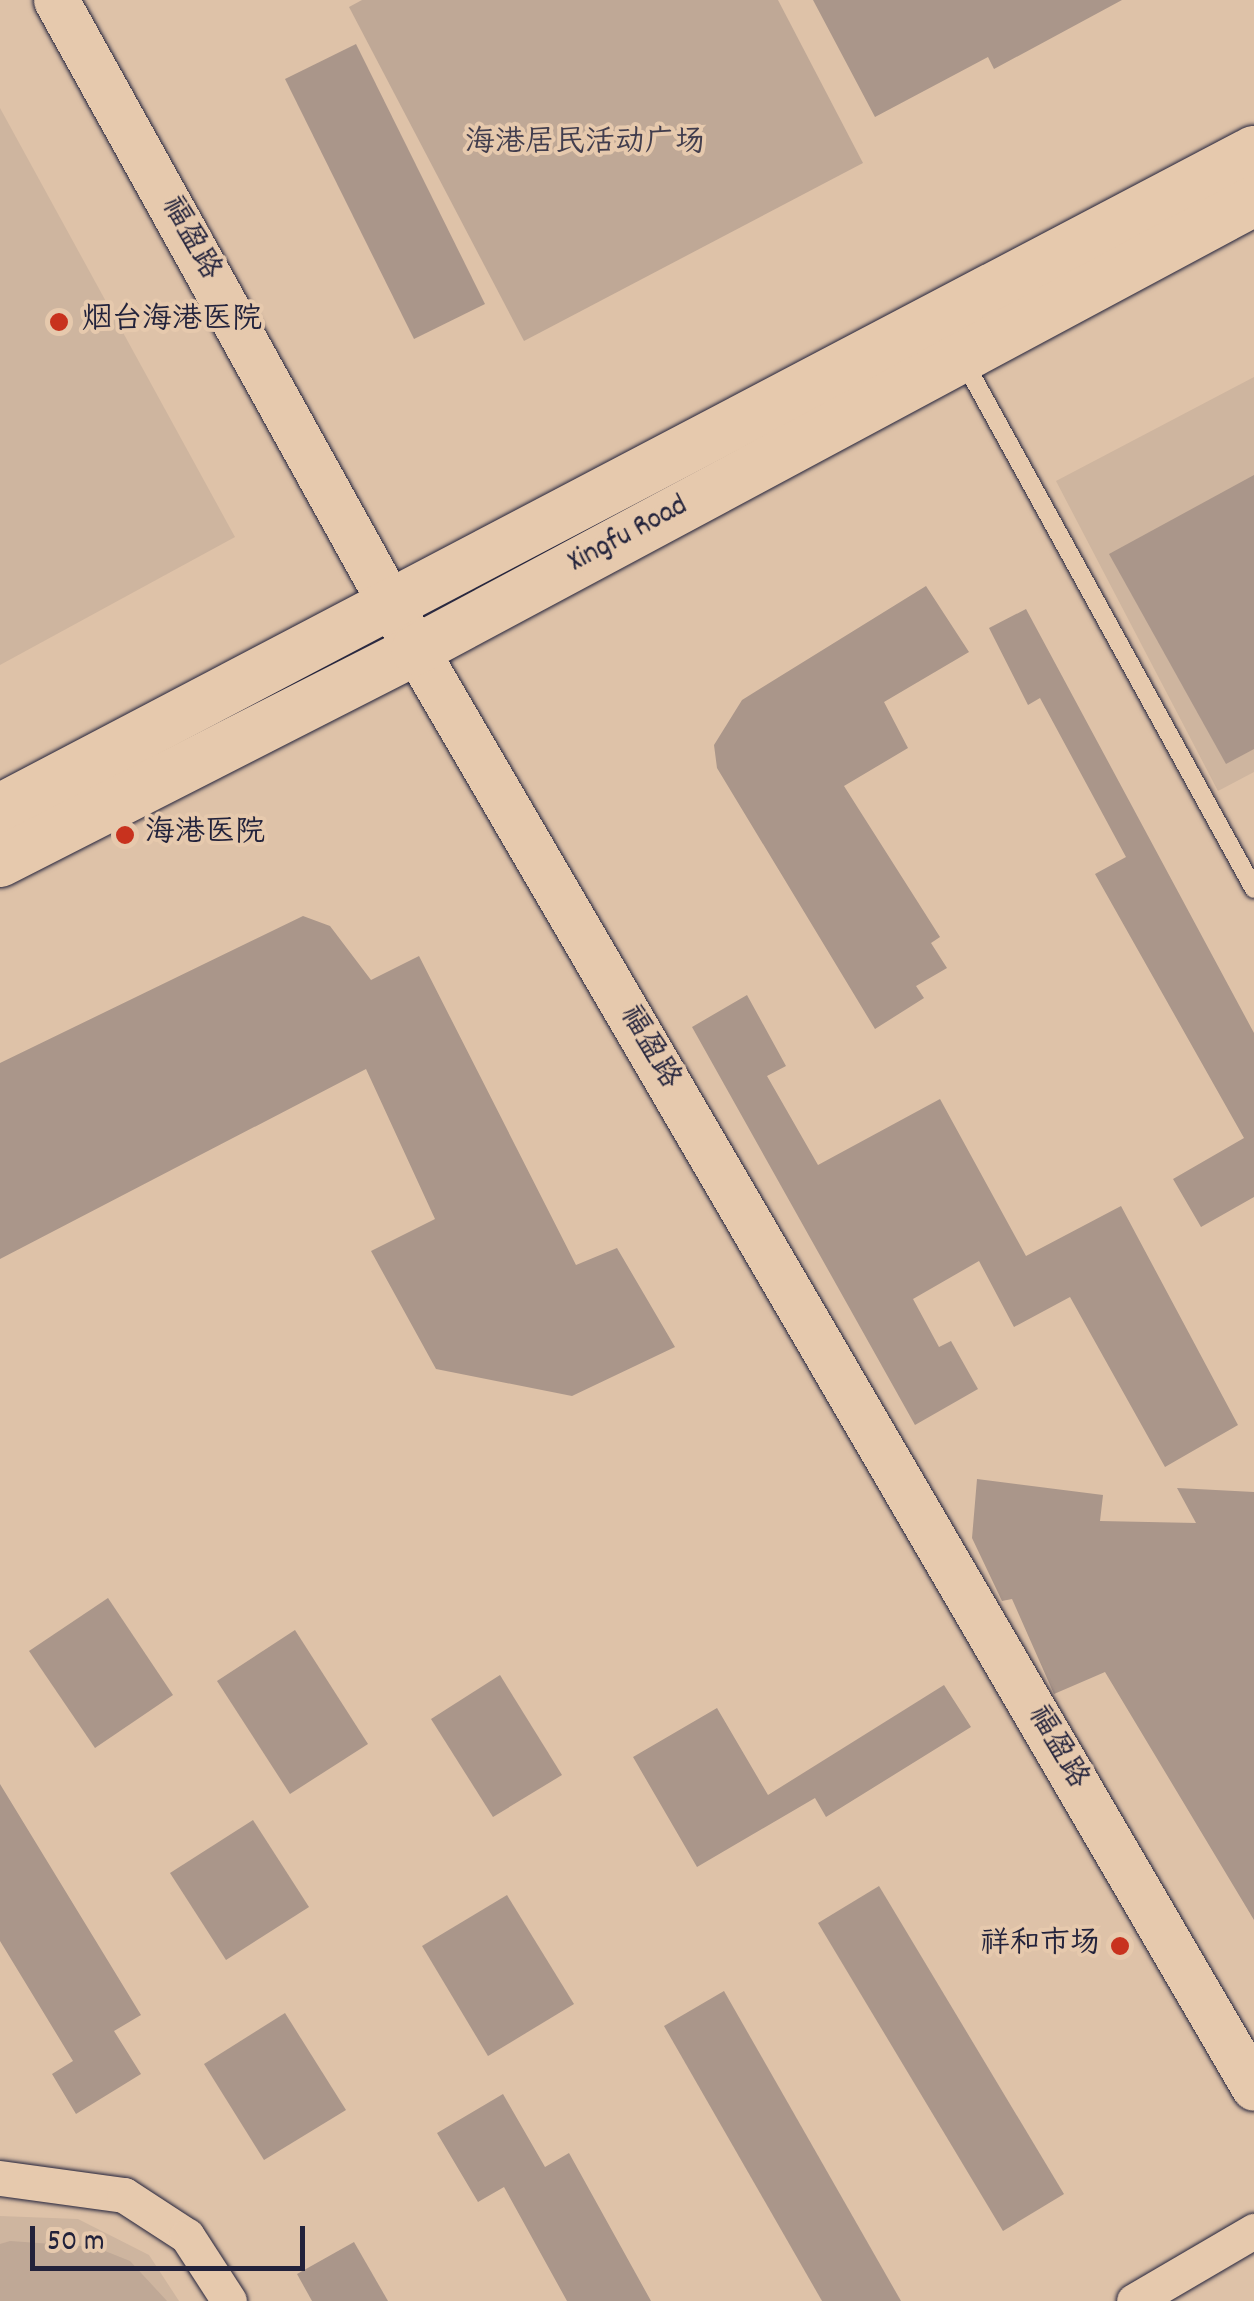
<!DOCTYPE html>
<html>
<head>
<meta charset="utf-8">
<style>
  body { margin:0 }
  #map { position:relative; width:1254px; height:2301px; overflow:hidden; background:#dec2a8; font-family:Dekko,"LXGW WenKai TC",sans-serif }
  div>[style] { position:absolute }
  .built>* { inset:0; background:#ceb59f }
  .green>* { inset:0; background:#bfa896 }
  .building>* { inset:0; background:#aa968a }
  .roads { filter:drop-shadow(0 0 2px #22223b) drop-shadow(0 0 2px #22223b) }
  .service>* { height:18px; margin:-9px; padding:0 9px; transform-origin:9px; border-radius:9px; background:#e6c9ad }
  .minor>* { height:35px; margin:-17.5px; padding:0 17.5px; transform-origin:17.5px; border-radius:17.5px; background:#e6c9ad }
  .tertiary>* { height:45px; margin:-22.5px; padding:0 22.5px; transform-origin:22.5px; border-radius:22.5px; background:#e6c9ad }
  .secondary>* { height:50px; margin:-25px; padding:0 25px; transform-origin:25px; border-radius:25px; background:#e6c9ad }
  .dots>* { width:28px; height:28px; translate:-50% -50%; box-sizing:border-box; border:5px solid #e6c9ad; border-radius:50% }
  span { translate:-50% -50%; white-space:nowrap; text-align:center; line-height:1.15; -webkit-text-stroke:8px #e6c9ad; paint-order:stroke }
  .park-label { font-size:30px; color:#413d4d }
  .street-label { font-size:30px; color:#22223b }
  .poi-label { font-size:30px; color:#22223b }
  .left { translate:0 -50%; text-align:left }
  .right { translate:-100% -50%; text-align:right }
  .scale { position:absolute; left:30px; top:2226px; width:275px; height:45px; box-sizing:border-box; border:5px solid #22223b; border-top:0; padding-left:12px; font-size:30px; line-height:35px; white-space:nowrap; color:#22223b; -webkit-text-stroke:8px #e6c9ad; paint-order:stroke }
</style>
</head>
<body>
<div id="map">
  <div class="built">
    <div style="clip-path:polygon(0 108px,235px 537px,0 665px)"></div>
    <div style="clip-path:polygon(1254px 377px,1254px 772px,1218px 791px,1056px 481px)"></div>
    <div style="clip-path:polygon(0 2216px,78px 2219px,149px 2255px,179px 2301px,0 2301px)"></div>
  </div>
  <div class="green">
    <div style="clip-path:polygon(362px 0,778px 0,863px 163px,524px 341px,349px 7px)"></div>
    <div style="clip-path:polygon(10px 2241px,95px 2247px,130px 2261px,167px 2301px,0 2301px,0 2244px)"></div>
  </div>
  <div class="building">
    <div style="clip-path:polygon(813px 0,1122px 0,994px 69px,988px 57px,875px 117px)"></div>
    <div style="clip-path:polygon(356px 44px,485px 304px,414px 339px,285px 79px)"></div>
    <div style="clip-path:polygon(1254px 475px,1254px 749px,1226px 764px,1109px 554px)"></div>
    <div style="clip-path:polygon(926px 586px,969px 652px,884px 702px,908px 748px,844px 786px,940px 937px,931px 943px,947px 968px,916px 986px,924px 998px,875px 1029px,717px 768px,714px 745px,742px 700px)"></div>
    <div style="clip-path:polygon(1026px 609px,1254px 1033px,1254px 1197px,1201px 1227px,1173px 1179px,1244px 1138px,1095px 874px,1126px 857px,1040px 698px,1028px 705px,989px 628px)"></div>
    <div style="clip-path:polygon(303px 916px,330px 926px,371px 980px,419px 956px,576px 1265px,617px 1248px,675px 1347px,572px 1396px,436px 1369px,371px 1251px,435px 1219px,366px 1069px,0 1259px,0 1063px)"></div>
    <div style="clip-path:polygon(747px 995px,786px 1066px,767px 1076px,818px 1165px,940px 1099px,1026px 1256px,1121px 1206px,1238px 1425px,1165px 1467px,1070px 1297px,1014px 1327px,979px 1261px,913px 1299px,939px 1347px,951px 1341px,978px 1389px,915px 1425px,692px 1027px)"></div>
    <div style="clip-path:polygon(977px 1479px,1103px 1495px,1100px 1521px,1196px 1523px,1177px 1488px,1254px 1492px,1254px 1920px,1105px 1672px,1054px 1694px,1012px 1599px,1002px 1601px,972px 1538px)"></div>
    <div style="clip-path:polygon(108px 1598px,173px 1695px,95px 1748px,29px 1651px)"></div>
    <div style="clip-path:polygon(295px 1630px,368px 1744px,290px 1794px,217px 1681px)"></div>
    <div style="clip-path:polygon(500px 1675px,562px 1775px,493px 1817px,431px 1719px)"></div>
    <div style="clip-path:polygon(944px 1685px,971px 1727px,826px 1817px,815px 1798px,697px 1867px,633px 1757px,717px 1708px,768px 1795px)"></div>
    <div style="clip-path:polygon(0 1784px,141px 2015px,114px 2031px,141px 2074px,76px 2114px,52px 2074px,73px 2061px,0 1941px)"></div>
    <div style="clip-path:polygon(253px 1820px,309px 1907px,226px 1960px,170px 1873px)"></div>
    <div style="clip-path:polygon(879px 1886px,1064px 2194px,1003px 2231px,818px 1923px)"></div>
    <div style="clip-path:polygon(507px 1895px,574px 2004px,488px 2056px,422px 1946px)"></div>
    <div style="clip-path:polygon(724px 1991px,901px 2301px,822px 2301px,664px 2026px)"></div>
    <div style="clip-path:polygon(285px 2013px,346px 2110px,264px 2160px,204px 2064px)"></div>
    <div style="clip-path:polygon(503px 2094px,545px 2167px,569px 2153px,651px 2301px,567px 2301px,504px 2187px,478px 2202px,437px 2133px)"></div>
    <div style="clip-path:polygon(354px 2242px,388px 2301px,312px 2301px,297px 2274px)"></div>
  </div>
  <div class="roads">
    <div class="service">
      <div style="left:962px;top:358px;width:606px;rotate:61.19deg"></div>
    </div>
    <div class="minor">
      <div style="left:0;top:2178px;width:125px;rotate:7.8deg"></div>
      <div style="left:124px;top:2195px;width:75px;rotate:33.1deg"></div>
      <div style="left:187px;top:2236px;width:77px;rotate:57.1deg"></div>
      <div style="left:1134px;top:2301px;width:139px;rotate:-30.3deg"></div>
    </div>
    <div class="tertiary">
      <div style="left:56px;top:0;width:743px;rotate:61.02deg"></div>
      <div style="left:416px;top:650px;width:1664px;rotate:59.77deg"></div>
    </div>
    <div class="secondary">
      <div style="left:0;top:809px;width:1416px;rotate:-27.69deg"></div>
      <div style="left:0;top:862px;width:467px;rotate:-27deg"></div>
      <div style="left:416px;top:650px;width:951px;rotate:-28.18deg"></div>
    </div>
  </div>
  <div class="dots">
    <div style="left:59px;top:322px;background:#c8321e"></div>
    <div style="left:125px;top:835px;background:#c8321e"></div>
    <div style="left:1120px;top:1946px;background:#c8321e"></div>
  </div>
  <div class="park-label">
    <span style="left:585px;top:145px">海港居民活动广场</span>
  </div>
  <div class="street-label">
    <span style="left:189px;top:239px;rotate:61deg">福盈路</span>
    <span style="left:629px;top:536px;rotate:-28deg">Xingfu Road</span>
    <span style="left:648px;top:1048px;rotate:60deg">福盈路</span>
    <span style="left:1056px;top:1748px;rotate:60deg">福盈路</span>
  </div>
  <div class="poi-label">
    <span class="left" style="left:82px;top:322px">烟台海港医院</span>
    <span class="left" style="left:145px;top:835px">海港医院</span>
    <span class="right" style="left:1100px;top:1946px">祥和市场</span>
  </div>
  <div class="scale">50 m</div>
</div>
</body>
</html>
